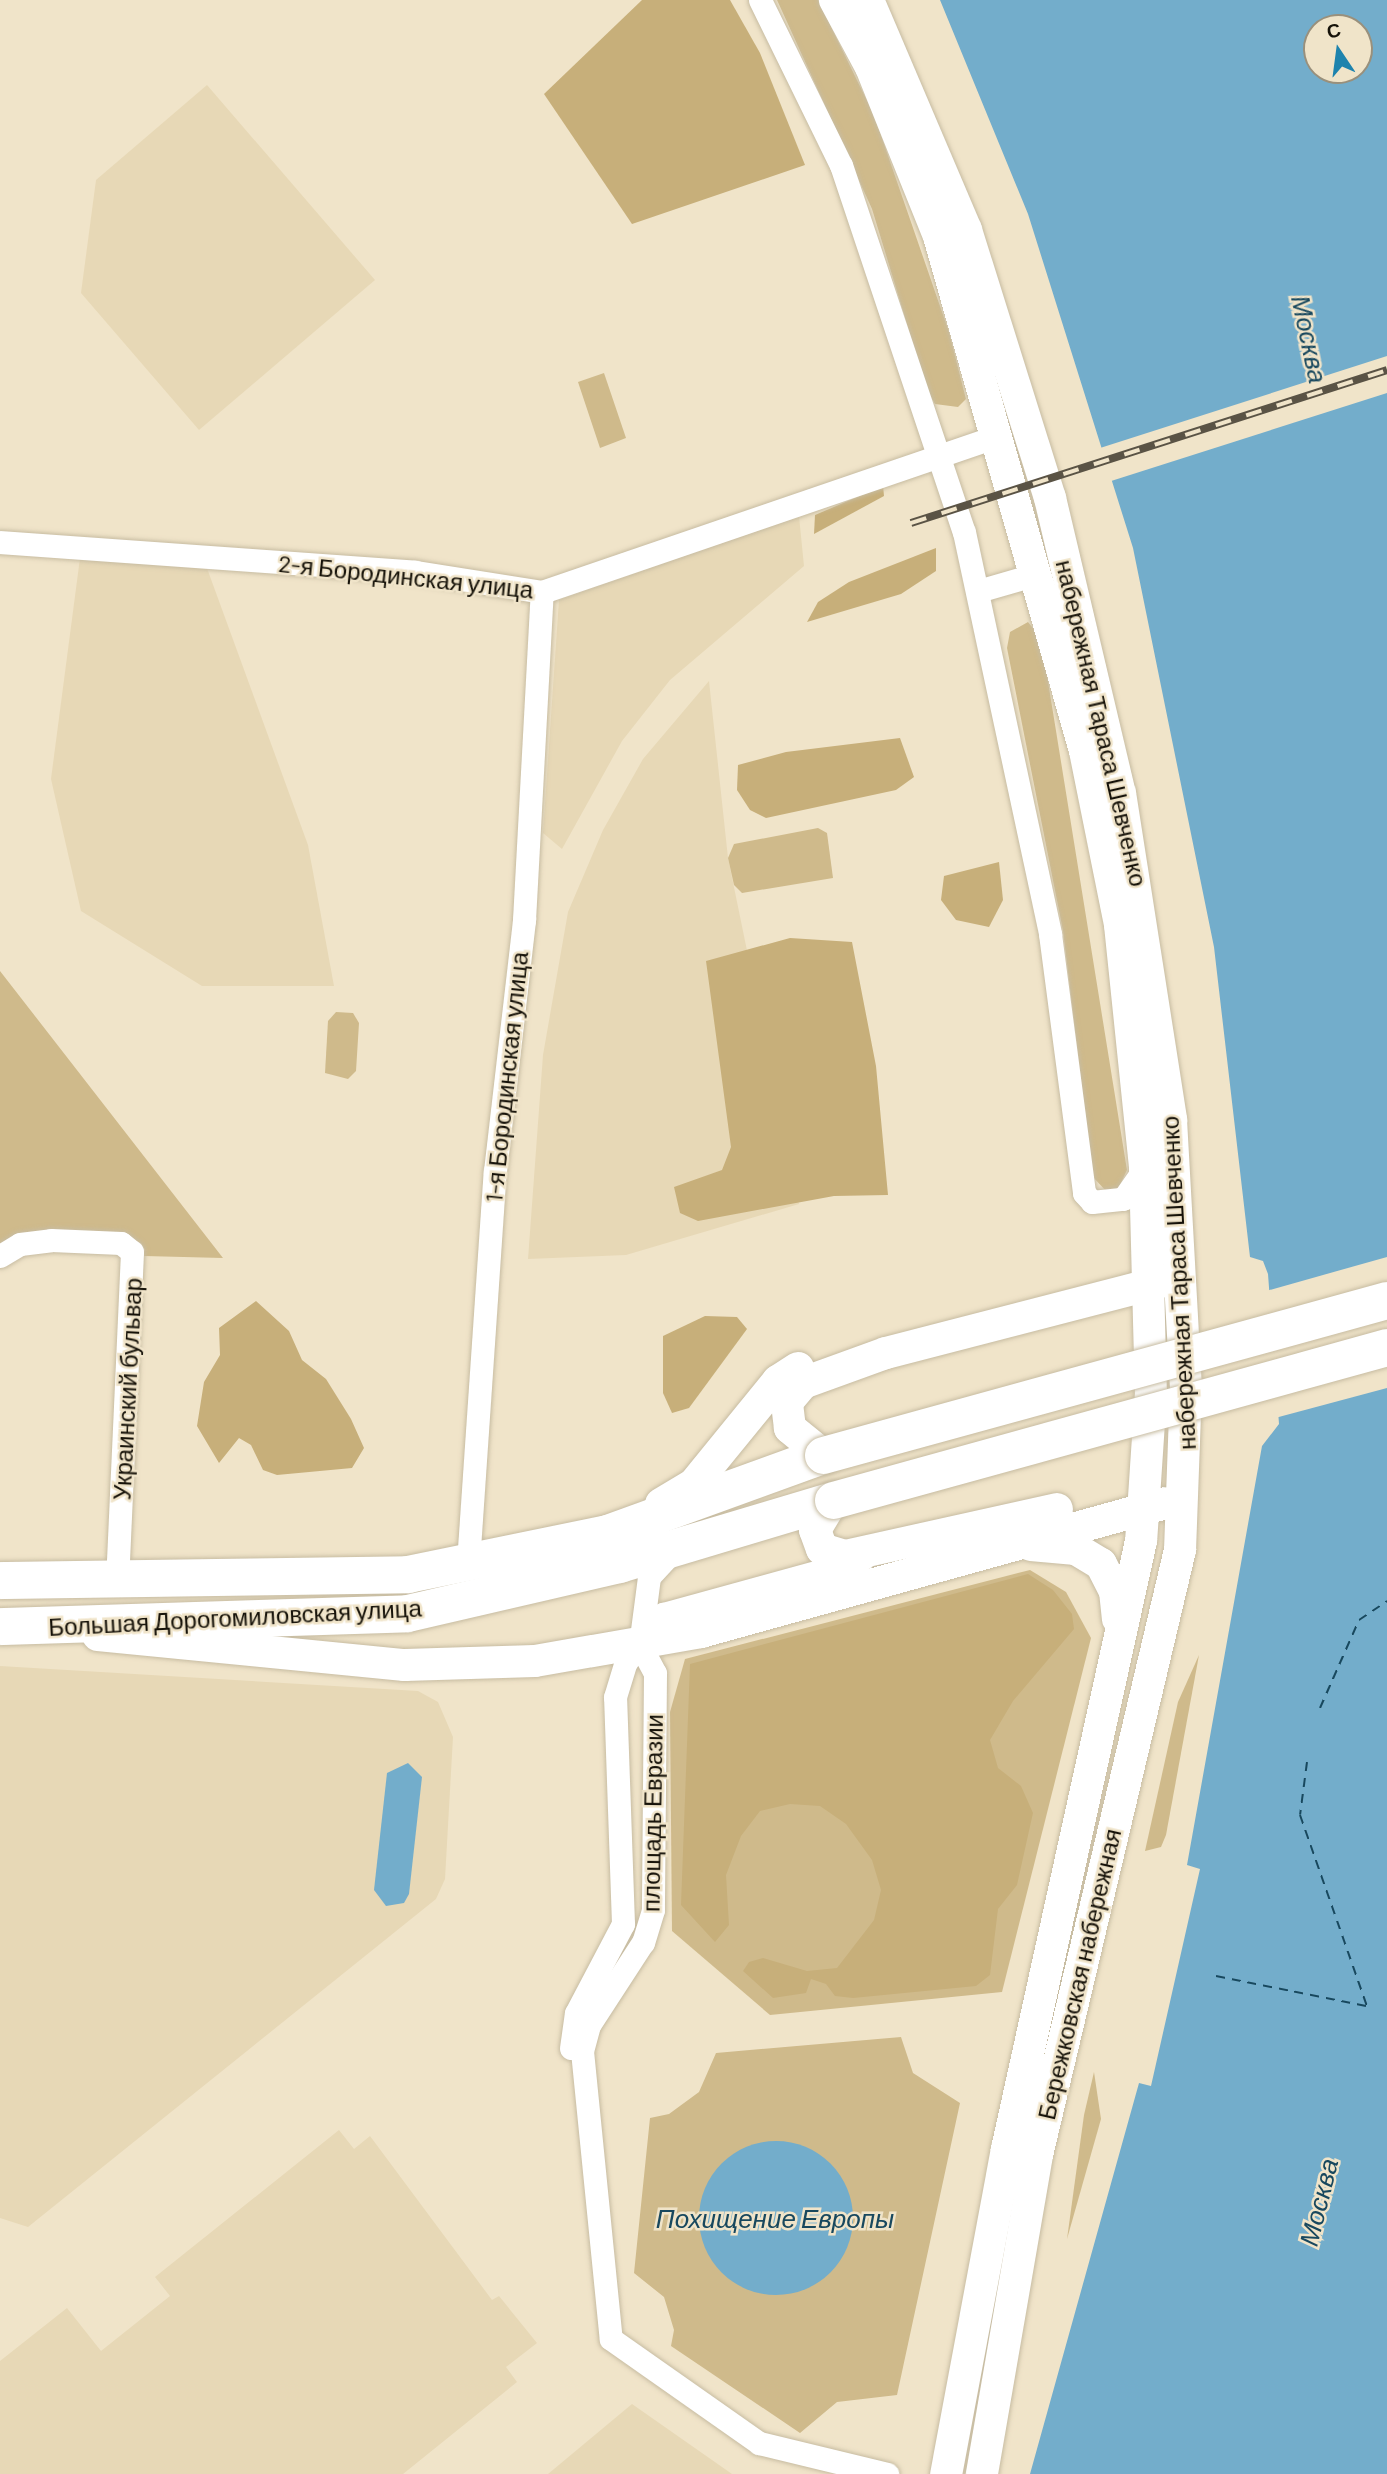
<!DOCTYPE html>
<html>
<head>
<meta charset="utf-8">
<style>
  body { margin:0 }
  #map { position:relative; width:1387px; height:2474px; overflow:hidden; background:#f0e4c9; font-family:Barlow,sans-serif }
  div>[style] { position:absolute }
  .built>* { inset:0; background:#e7d8b6 }
  .green>* { inset:0; background:#cfba8b }
  .forest>* { inset:0; background:#c7af7a }
  .water>* { inset:0; background:#73adcb }
  .round { border-radius:50% }
  .pier>* { inset:0; background:#f0e4c9 }
  .ferry>* { height:2px; margin-top:-1px; transform-origin:0; background:repeating-linear-gradient(90deg,#18485e 0 9px,transparent 0 16px) }
  .roads { filter:drop-shadow(0 0 2px #c7bca2) drop-shadow(0 0 2px #c7bca2) }
  .street>* { height:23px; margin:-11.5px; padding:0 11.5px; transform-origin:11.5px; border-radius:11.5px; background:#fff }
  .secondary>* { height:32px; margin:-16px; padding:0 16px; transform-origin:16px; border-radius:16px; background:#fff }
  .primary>* { height:37px; margin:-18.5px; padding:0 18.5px; transform-origin:18.5px; border-radius:18.5px; background:#fff }
  .rail>* { height:8px; margin-top:-4px; transform-origin:0; background:repeating-linear-gradient(90deg,#f0e4c9 0 16px,#5a5345 0 32px); box-sizing:border-box; border-block:2px solid #5a5345 }
  .bridges { filter:drop-shadow(0 0 2px #c7bca2) drop-shadow(0 0 2px #c7bca2) }
  .primary-bridge>* { height:37px; margin:-18.5px; padding:0 18.5px; transform-origin:18.5px; border-radius:18.5px; background:#fff }
  span { translate:-50% -50%; white-space:nowrap; text-align:center; line-height:1.15; -webkit-text-stroke:5px #f0e4c9; paint-order:stroke }
  .street-label { font-size:24px; color:#161209 }
  .water-label { font-size:26px; color:#18485e; font-style:italic }
  .north { position:absolute; left:1303px; top:14px; width:70px; height:70px; box-sizing:border-box; background:#f0e4c9; border:2px solid #99907c; border-radius:50%; rotate:347deg; font-size:19px; font-weight:700; line-height:28px; text-align:center; color:#161209 }
  .north::after { content:''; display:block; margin:auto; width:24px; height:32px; background:#1e83ad; clip-path:polygon(50% 0,100% 100%,50% 72%,0 100%) }
</style>
</head>
<body>
<div id="map">
  <div class="built">
    <div style="clip-path:polygon(207px 85px,375px 280px,199px 430px,81px 293px,96px 180px)"></div>
    <div style="clip-path:polygon(799px 516px,804px 566px,670px 680px,622px 741px,562px 849px,543px 833px,559px 600px)"></div>
    <div style="clip-path:polygon(80px 558px,204px 560px,308px 845px,334px 986px,202px 986px,81px 911px,51px 779px)"></div>
    <div style="clip-path:polygon(709px 681px,728px 858px,799px 1204px,626px 1255px,528px 1259px,543px 1055px,568px 912px,603px 830px,643px 759px)"></div>
    <div style="clip-path:polygon(0 1666px,418px 1691px,438px 1702px,453px 1737px,445px 1879px,436px 1899px,28px 2227px,0 2218px)"></div>
    <div style="clip-path:polygon(339px 2130px,354px 2149px,370px 2136px,492px 2300px,499px 2296px,537px 2343px,506px 2367px,517px 2382px,403px 2474px,0 2474px,0 2361px,67px 2308px,101px 2351px,170px 2296px,155px 2277px)"></div>
    <div style="clip-path:polygon(632px 2404px,732px 2474px,548px 2474px)"></div>
  </div>
  <div class="green">
    <div style="clip-path:polygon(777px 0,818px 0,874px 115px,949px 332px,966px 399px,958px 407px,935px 404px,927px 390px,872px 209px)"></div>
    <div style="clip-path:polygon(604px 373px,626px 438px,600px 448px,578px 382px)"></div>
    <div style="clip-path:polygon(1028px 622px,1041px 638px,1127px 1170px,1118px 1189px,1106px 1191px,1093px 1177px,1063px 931px,1007px 648px,1010px 632px)"></div>
    <div style="clip-path:polygon(818px 828px,827px 833px,833px 878px,742px 893px,734px 885px,728px 858px,734px 844px)"></div>
    <div style="clip-path:polygon(0 971px,223px 1258px,144px 1256px,125px 1234px,0 1245px)"></div>
    <div style="clip-path:polygon(336px 1012px,353px 1013px,359px 1023px,356px 1071px,348px 1079px,325px 1073px,328px 1021px)"></div>
    <div style="clip-path:polygon(1030px 1570px,1066px 1592px,1091px 1638px,1002px 1992px,770px 2015px,672px 1931px,670px 1712px,685px 1659px)"></div>
    <div style="clip-path:polygon(1199px 1655px,1166px 1835px,1161px 1847px,1145px 1851px,1178px 1702px)"></div>
    <div style="clip-path:polygon(901px 2037px,913px 2073px,960px 2103px,897px 2395px,837px 2402px,800px 2433px,671px 2346px,674px 2330px,664px 2297px,634px 2273px,650px 2118px,669px 2114px,699px 2092px,716px 2053px)"></div>
    <div style="clip-path:polygon(1094px 2072px,1101px 2119px,1067px 2239px,1084px 2115px)"></div>
  </div>
  <div class="forest">
    <div style="clip-path:polygon(642px 0,730px 0,760px 53px,805px 165px,632px 224px,544px 94px)"></div>
    <div style="clip-path:polygon(883px 486px,884px 496px,814px 534px,815px 515px)"></div>
    <div style="clip-path:polygon(936px 548px,936px 571px,901px 594px,807px 622px,818px 602px,849px 582px)"></div>
    <div style="clip-path:polygon(900px 738px,914px 777px,896px 790px,766px 818px,750px 810px,737px 790px,738px 765px,786px 752px)"></div>
    <div style="clip-path:polygon(999px 862px,1003px 900px,989px 927px,956px 920px,941px 900px,944px 876px)"></div>
    <div style="clip-path:polygon(790px 938px,852px 942px,876px 1066px,888px 1195px,834px 1196px,698px 1221px,680px 1213px,674px 1187px,722px 1170px,731px 1147px,706px 961px)"></div>
    <div style="clip-path:polygon(256px 1301px,289px 1331px,302px 1360px,326px 1379px,351px 1419px,364px 1448px,352px 1468px,277px 1475px,263px 1470px,251px 1445px,239px 1438px,219px 1463px,197px 1426px,204px 1382px,220px 1355px,219px 1328px)"></div>
    <div style="clip-path:polygon(705px 1316px,737px 1317px,747px 1329px,689px 1408px,672px 1413px,663px 1393px,663px 1336px)"></div>
    <div style="clip-path:polygon(1028px 1574px,1053px 1590px,1072px 1614px,1074px 1629px,1013px 1701px,990px 1740px,998px 1768px,1021px 1786px,1033px 1813px,1017px 1885px,998px 1909px,990px 1975px,976px 1986px,853px 1998px,835px 1996px,826px 1984px,811px 1979px,806px 1993px,773px 1998px,743px 1971px,749px 1962px,763px 1958px,807px 1971px,837px 1968px,874px 1920px,881px 1890px,872px 1860px,846px 1824px,820px 1806px,790px 1804px,760px 1811px,741px 1836px,726px 1875px,729px 1925px,715px 1942px,681px 1905px,690px 1664px)"></div>
  </div>
  <div class="water">
    <div style="clip-path:polygon(evenodd,940px 0,1387px 0,1387px 2474px,1030px 2474px,1139px 2083px,1151px 2086px,1200px 1869px,1187px 1865px,1262px 1446px,1279px 1424px,1268px 1274px,1263px 1261px,1250px 1257px,1214px 947px,1133px 548px,1028px 214px,940px 0,1317px 28px,1359px 28px,1359px 70px,1317px 70px,1317px 28px)"></div>
    <div style="clip-path:polygon(408px 1763px,422px 1777px,409px 1894px,404px 1903px,386px 1906px,374px 1890px,387px 1773px)"></div>
    <div class="round" style="left:699px;top:2141px;width:154px;height:154px"></div>
  </div>
  <div class="pier">
    <div style="clip-path:polygon(1387px 356px,1387px 393px,1108px 482px,1097px 449px)"></div>
    <div style="clip-path:polygon(1387px 1257px,1387px 1388px,1275px 1418px,1266px 1291px)"></div>
  </div>
  <div class="ferry">
    <div style="left:1320px;top:1708px;width:96px;rotate:-66.1deg"></div>
    <div style="left:1359px;top:1620px;width:34px;rotate:-34deg"></div>
    <div style="left:1307px;top:1762px;width:53px;rotate:97.5deg"></div>
    <div style="left:1300px;top:1815px;width:202px;rotate:70.7deg"></div>
    <div style="left:1216px;top:1976px;width:153px;rotate:11.3deg"></div>
  </div>
  <div class="roads">
    <div class="street">
      <div style="left:760px;top:0;width:184px;rotate:63.9deg"></div>
      <div style="left:841px;top:165px;width:387px;rotate:71.5deg"></div>
      <div style="left:964px;top:532px;width:411px;rotate:77.9deg"></div>
      <div style="left:1050px;top:934px;width:261px;rotate:82.5deg"></div>
      <div style="left:1084px;top:1193px;width:12px;rotate:48deg"></div>
      <div style="left:1092px;top:1202px;width:31px;rotate:-6deg"></div>
      <div style="left:1123px;top:1199px;width:38px;rotate:-55deg"></div>
      <div style="left:0;top:542px;width:416px;rotate:4.1deg"></div>
      <div style="left:415px;top:572px;width:129px;rotate:8.9deg"></div>
      <div style="left:542px;top:592px;width:481px;rotate:-18.9deg"></div>
      <div style="left:978px;top:591px;width:61px;rotate:-16.1deg"></div>
      <div style="left:0;top:1256px;width:23px;rotate:-31deg"></div>
      <div style="left:20px;top:1244px;width:31px;rotate:-7deg"></div>
      <div style="left:51px;top:1240px;width:70px;rotate:2.5deg"></div>
      <div style="left:121px;top:1243px;width:14px;rotate:39deg"></div>
      <div style="left:132px;top:1252px;width:329px;rotate:92.6deg"></div>
      <div style="left:672px;top:1552px;width:34px;rotate:133deg"></div>
      <div style="left:649px;top:1577px;width:69px;rotate:97.5deg"></div>
      <div style="left:640px;top:1645px;width:32px;rotate:62deg"></div>
      <div style="left:655px;top:1673px;width:237px;rotate:90.5deg"></div>
      <div style="left:653px;top:1910px;width:34px;rotate:107deg"></div>
      <div style="left:643px;top:1942px;width:99px;rotate:123deg"></div>
      <div style="left:589px;top:2025px;width:27px;rotate:105deg"></div>
      <div style="left:582px;top:2051px;width:289px;rotate:84.3deg"></div>
      <div style="left:611px;top:2339px;width:181px;rotate:35.1deg"></div>
      <div style="left:759px;top:2443px;width:132px;rotate:13.6deg"></div>
      <div style="left:468px;top:1563px;width:393px;rotate:-86.1deg"></div>
      <div style="left:495px;top:1171px;width:253px;rotate:-83.4deg"></div>
      <div style="left:524px;top:920px;width:328px;rotate:-86.9deg"></div>
      <div style="left:571px;top:2048px;width:35px;rotate:-82deg"></div>
      <div style="left:576px;top:2013px;width:101px;rotate:-62.2deg"></div>
      <div style="left:623px;top:1924px;width:227px;rotate:-92deg"></div>
      <div style="left:615px;top:1697px;width:37px;rotate:-73deg"></div>
      <div style="left:626px;top:1662px;width:61px;rotate:-52.4deg"></div>
      <div style="left:663px;top:1614px;width:207px;rotate:-15.4deg"></div>
    </div>
    <div class="secondary">
      <div style="left:835px;top:0;width:76px;rotate:61.8deg"></div>
      <div style="left:871px;top:67px;width:182px;rotate:68.1deg"></div>
      <div style="left:939px;top:236px;width:535px;rotate:74.17deg"></div>
      <div style="left:1085px;top:751px;width:177px;rotate:78.6deg"></div>
      <div style="left:1120px;top:925px;width:244px;rotate:84.1deg"></div>
      <div style="left:1145px;top:1168px;width:224px;rotate:88.5deg"></div>
      <div style="left:1151px;top:1392px;width:149px;rotate:93.8deg"></div>
      <div style="left:1141px;top:1541px;width:623px;rotate:102.43deg"></div>
      <div style="left:1007px;top:2149px;width:331px;rotate:100.6deg"></div>
      <div style="left:868px;top:0;width:250px;rotate:66.9deg"></div>
      <div style="left:966px;top:230px;width:281px;rotate:72.6deg"></div>
      <div style="left:1050px;top:498px;width:303px;rotate:76.7deg"></div>
      <div style="left:1120px;top:793px;width:331px;rotate:81.1deg"></div>
      <div style="left:1171px;top:1120px;width:267px;rotate:86.8deg"></div>
      <div style="left:1186px;top:1387px;width:163px;rotate:92.1deg"></div>
      <div style="left:1180px;top:1550px;width:622px;rotate:103.3deg"></div>
      <div style="left:1037px;top:2155px;width:324px;rotate:99.8deg"></div>
      <div style="left:823px;top:1455px;width:43px;rotate:-140.7deg"></div>
      <div style="left:790px;top:1428px;width:26px;rotate:-97deg"></div>
      <div style="left:787px;top:1402px;width:25px;rotate:-50deg"></div>
      <div style="left:803px;top:1383px;width:88px;rotate:-19.9deg"></div>
      <div style="left:886px;top:1353px;width:291px;rotate:-14.5deg"></div>
      <div style="left:833px;top:1500px;width:35px;rotate:121deg"></div>
      <div style="left:815px;top:1530px;width:20px;rotate:70deg"></div>
      <div style="left:822px;top:1549px;width:24px;rotate:17deg"></div>
      <div style="left:845px;top:1556px;width:217px;rotate:-12.5deg"></div>
      <div style="left:661px;top:1504px;width:39px;rotate:-31deg"></div>
      <div style="left:694px;top:1484px;width:133px;rotate:-50.8deg"></div>
      <div style="left:778px;top:1381px;width:24px;rotate:-33deg"></div>
      <div style="left:1031px;top:1545px;width:45px;rotate:5.1deg"></div>
      <div style="left:1076px;top:1549px;width:29px;rotate:31deg"></div>
      <div style="left:1101px;top:1564px;width:30px;rotate:63deg"></div>
      <div style="left:1115px;top:1591px;width:28px;rotate:84deg"></div>
      <div style="left:98px;top:1635px;width:308px;rotate:5.6deg"></div>
      <div style="left:405px;top:1665px;width:130px;rotate:-1.8deg"></div>
      <div style="left:535px;top:1661px;width:169px;rotate:-9.9deg"></div>
      <div style="left:701px;top:1632px;width:482px;rotate:-15.5deg"></div>
    </div>
    <div class="primary">
      <div style="left:0;top:1580px;width:408px;rotate:-0.8deg"></div>
      <div style="left:408px;top:1574px;width:203px;rotate:-11.6deg"></div>
      <div style="left:607px;top:1533px;width:230px;rotate:-19.9deg"></div>
      <div style="left:0;top:1626px;width:407px;rotate:-1.8deg"></div>
      <div style="left:407px;top:1613px;width:218px;rotate:-13deg"></div>
      <div style="left:619px;top:1564px;width:223px;rotate:-16.7deg"></div>
    </div>
  </div>
  <div class="rail">
    <div style="left:911px;top:523px;width:500px;rotate:-17.8deg"></div>
  </div>
  <div class="bridges">
    <div class="primary-bridge">
      <div style="left:823px;top:1455px;width:585px;rotate:-15.37deg"></div>
      <div style="left:833px;top:1500px;width:575px;rotate:-15.44deg"></div>
    </div>
  </div>
  <div class="street-label">
    <span style="left:406px;top:576px;rotate:6deg">2-я Бородинская улица</span>
    <span style="left:1102px;top:723px;rotate:77deg">набережная Тараса Шевченко</span>
    <span style="left:506px;top:1077px;rotate:-84deg">1-я Бородинская улица</span>
    <span style="left:1178px;top:1283px;rotate:-93deg">набережная Тараса Шевченко</span>
    <span style="left:127px;top:1389px;rotate:-87deg">Украинский бульвар</span>
    <span style="left:235px;top:1617px;rotate:-3deg">Большая Дорогомиловская улица</span>
    <span style="left:652px;top:1813px;rotate:-89deg">площадь Евразии</span>
    <span style="left:1079px;top:1974px;rotate:-77deg">Бережковская набережная</span>
  </div>
  <div class="water-label">
    <span style="left:1310px;top:339px;rotate:78deg">Москва</span>
    <span style="left:1318px;top:2202px;rotate:-76deg">Москва</span>
    <span style="left:775px;top:2218px">Похищение Европы</span>
  </div>
  <div class="north">С</div>
</div>
</body>
</html>
